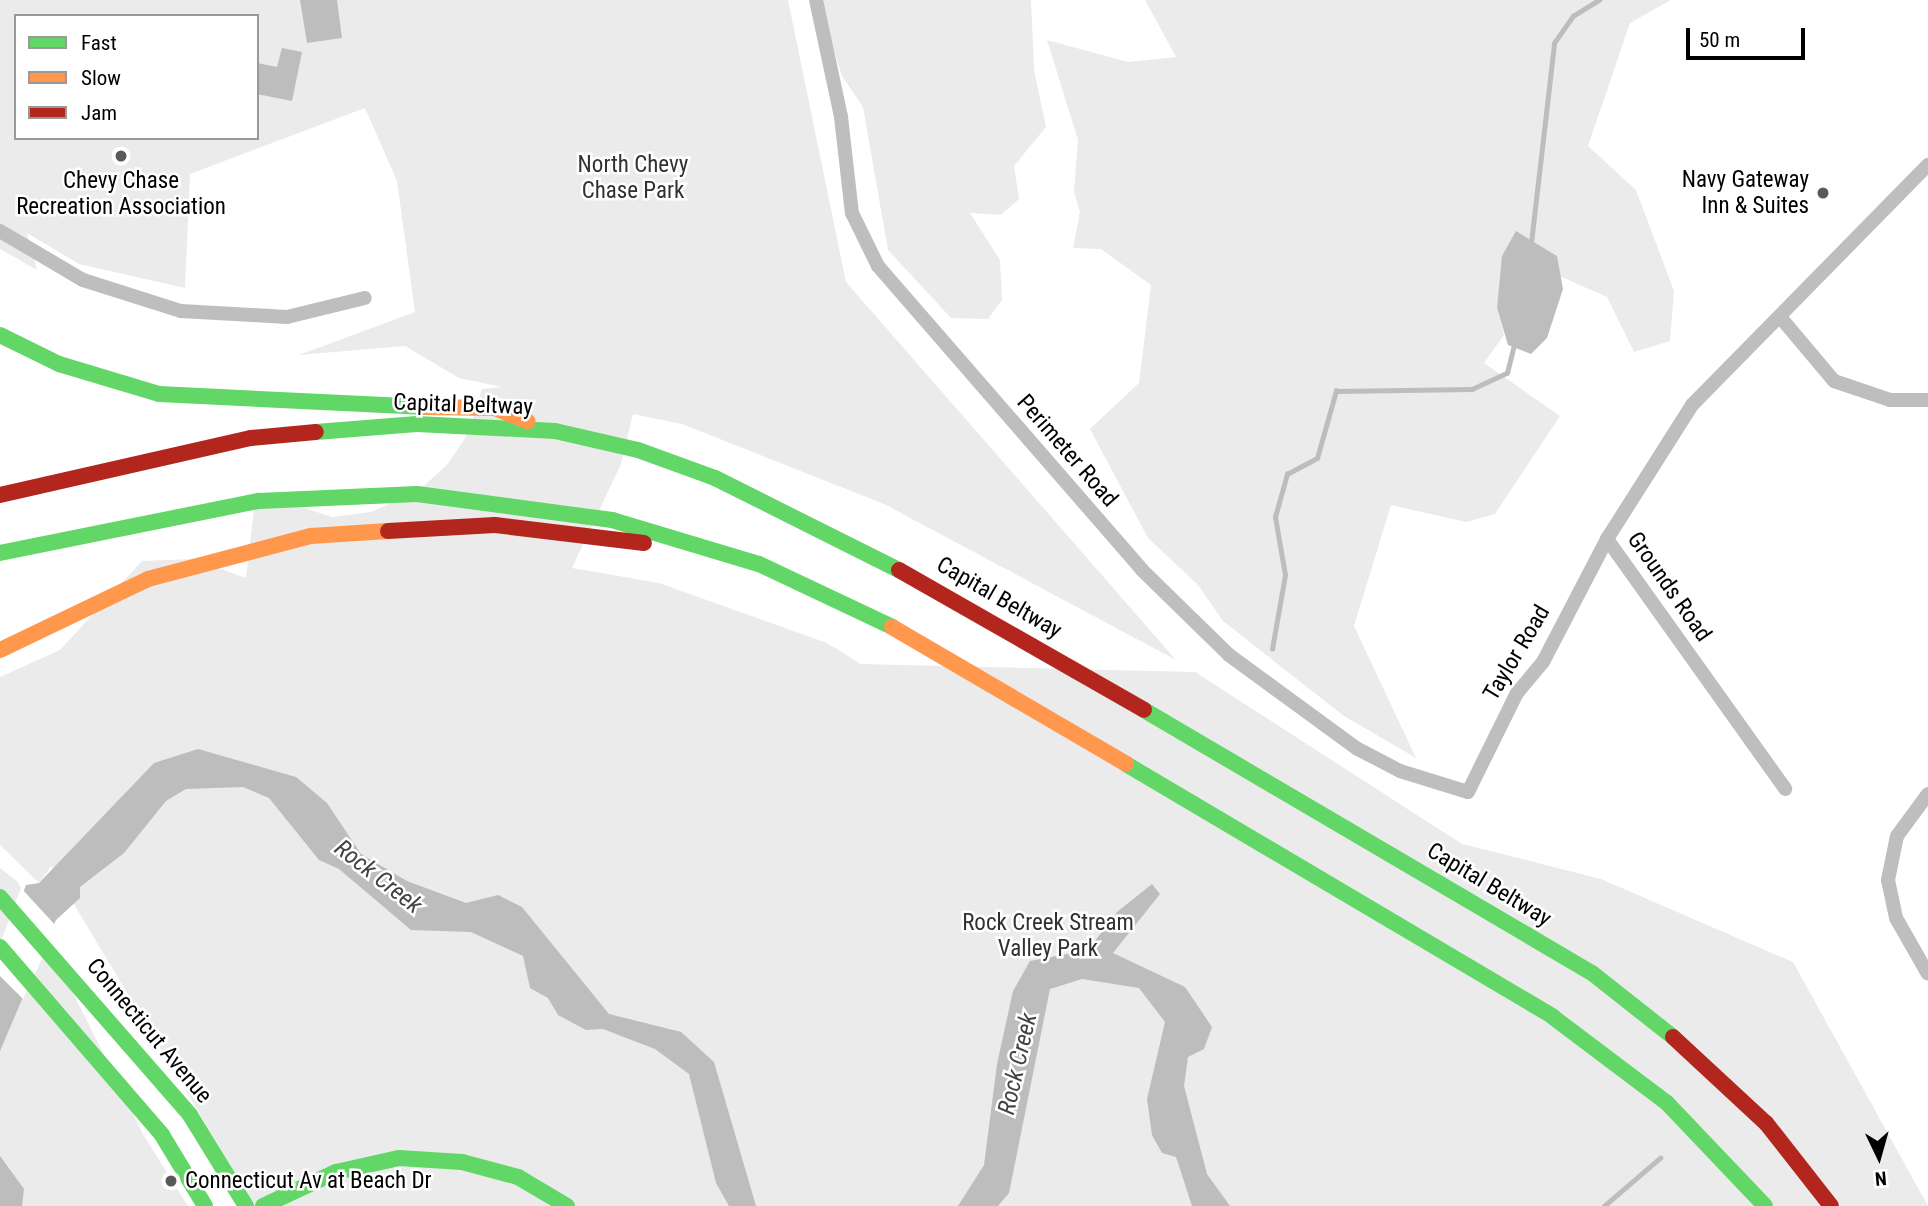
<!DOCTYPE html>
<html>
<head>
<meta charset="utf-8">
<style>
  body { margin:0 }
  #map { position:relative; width:1928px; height:1206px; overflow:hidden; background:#fff; font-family:"Roboto Condensed",sans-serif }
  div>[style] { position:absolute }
  .green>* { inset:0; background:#ebebeb }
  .water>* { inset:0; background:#bdbdbd }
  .pier>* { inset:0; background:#fff }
  .stream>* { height:4.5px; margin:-2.25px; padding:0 2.25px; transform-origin:2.25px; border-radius:2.25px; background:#bdbdbd }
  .street>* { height:14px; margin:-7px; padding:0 7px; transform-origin:7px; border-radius:7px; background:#bebebe }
  .fast>* { height:16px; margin:-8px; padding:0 8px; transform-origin:8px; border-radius:8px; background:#63d668 }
  .slow>* { height:16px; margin:-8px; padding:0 8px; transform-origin:8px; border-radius:8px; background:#ff974d }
  .jam>* { height:16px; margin:-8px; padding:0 8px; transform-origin:8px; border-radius:8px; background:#b3261e }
  .dots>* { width:19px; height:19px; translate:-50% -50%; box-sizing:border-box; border:4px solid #fff; border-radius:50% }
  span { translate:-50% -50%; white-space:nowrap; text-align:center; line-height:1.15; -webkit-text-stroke:5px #fff; paint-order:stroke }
  .park-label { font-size:23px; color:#313131 }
  .poi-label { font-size:23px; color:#000 }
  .right { translate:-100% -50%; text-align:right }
  .left { translate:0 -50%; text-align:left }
  .street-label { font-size:23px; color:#000 }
  .water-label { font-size:24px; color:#424242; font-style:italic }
  .legend { position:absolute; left:14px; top:14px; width:245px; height:126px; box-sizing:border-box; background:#fff; border:2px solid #999; margin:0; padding:9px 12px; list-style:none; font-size:21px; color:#000 }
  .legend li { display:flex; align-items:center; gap:14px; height:35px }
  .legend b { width:35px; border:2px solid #999 }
  .north { position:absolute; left:1844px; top:1122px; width:70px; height:70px; -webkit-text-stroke:5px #fff; paint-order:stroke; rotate:175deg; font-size:19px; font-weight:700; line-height:28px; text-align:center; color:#000 }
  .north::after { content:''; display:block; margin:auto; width:24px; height:32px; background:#000; clip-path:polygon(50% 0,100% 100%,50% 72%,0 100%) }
  .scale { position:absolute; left:1686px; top:28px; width:119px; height:32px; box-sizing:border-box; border:4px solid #000; border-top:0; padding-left:9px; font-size:21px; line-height:24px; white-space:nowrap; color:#000; -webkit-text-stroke:5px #fff; paint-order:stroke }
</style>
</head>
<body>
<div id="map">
  <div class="green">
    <div style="clip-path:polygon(evenodd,0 0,788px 0,846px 282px,1176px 660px,884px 504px,682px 424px,633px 414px,621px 464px,572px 568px,659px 583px,827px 643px,861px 664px,1195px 672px,1462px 844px,1601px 879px,1793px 962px,1928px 1206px,255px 1206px,51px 866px,39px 883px,0 845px,0 677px,60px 650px,142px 561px,193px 559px,246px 578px,256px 492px,332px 517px,371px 512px,418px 491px,447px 465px,469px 432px,482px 389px,502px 387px,459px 378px,405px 346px,299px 355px,415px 312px,397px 181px,365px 108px,190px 174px,185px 288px,79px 264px,27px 233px,37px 270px,0 249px,0 0,16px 16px,257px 16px,257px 138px,16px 138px,16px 16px)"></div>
    <div style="clip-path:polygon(818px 0,1031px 0,1034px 70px,1046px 127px,1014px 166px,1019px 199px,1001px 215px,970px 213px,1000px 260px,1002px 300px,988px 319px,951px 318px,888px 250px,863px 107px,842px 76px)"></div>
    <div style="clip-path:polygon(1145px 0,1671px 0,1630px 23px,1588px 146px,1636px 190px,1674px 291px,1670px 341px,1634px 352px,1607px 297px,1557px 275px,1557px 256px,1524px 237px,1497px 308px,1504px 335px,1484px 363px,1560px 416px,1495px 514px,1466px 522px,1391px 505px,1354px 626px,1416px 758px,1344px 716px,1223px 621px,1198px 585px,1148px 538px,1090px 429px,1139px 383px,1151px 285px,1101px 249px,1073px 248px,1080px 212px,1074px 192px,1078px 140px,1047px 40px,1128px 62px,1176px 57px)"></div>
    <div style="clip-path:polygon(0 868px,18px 882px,144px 1136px,188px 1206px,0 1206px)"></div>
  </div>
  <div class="water">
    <div style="clip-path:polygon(300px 0,337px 0,342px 38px,307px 43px)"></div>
    <div style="clip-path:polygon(282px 48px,302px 52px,292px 101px,257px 94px,257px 63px,277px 67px)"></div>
    <div style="clip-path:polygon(1516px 231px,1557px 256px,1563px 289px,1547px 338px,1531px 354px,1508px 345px,1497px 308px,1502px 256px)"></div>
    <div style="clip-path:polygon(198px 749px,296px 777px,327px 803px,361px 854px,407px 881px,466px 903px,498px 895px,522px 907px,609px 1014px,681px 1032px,714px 1062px,756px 1206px,729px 1206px,716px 1183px,689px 1074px,655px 1049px,603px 1029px,586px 1030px,558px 1015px,548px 998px,530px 988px,523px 956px,471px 932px,411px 930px,339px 869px,319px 860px,269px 798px,243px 787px,186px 789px,166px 801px,124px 853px,80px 887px,80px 898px,56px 920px,0 1051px,0 954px,26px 885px,39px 883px,154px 763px)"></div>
    <div style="clip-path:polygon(1152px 884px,1160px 894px,1113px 953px,1185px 987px,1212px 1027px,1204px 1049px,1188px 1057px,1184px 1086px,1207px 1174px,1230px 1206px,1192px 1206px,1176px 1157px,1162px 1153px,1152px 1135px,1147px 1099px,1165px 1022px,1139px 988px,1082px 979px,1050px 989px,1009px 1193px,998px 1206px,958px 1206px,984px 1165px,997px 1064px,1013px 991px,1030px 961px,1088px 950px,1117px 912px)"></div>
    <div style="clip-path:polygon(0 1156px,24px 1189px,22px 1206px,0 1206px)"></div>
  </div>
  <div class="pier">
    <div style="clip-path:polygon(21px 888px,57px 927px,23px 999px,0 976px,0 944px)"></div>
  </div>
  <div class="stream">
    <div style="left:1531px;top:243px;width:201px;rotate:-83.4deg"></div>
    <div style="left:1554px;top:43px;width:33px;rotate:-55deg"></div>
    <div style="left:1573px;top:16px;width:31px;rotate:-32deg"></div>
    <div style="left:1272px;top:649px;width:75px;rotate:-80deg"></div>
    <div style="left:1285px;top:575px;width:59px;rotate:-99.8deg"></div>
    <div style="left:1275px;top:517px;width:45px;rotate:-74.4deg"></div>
    <div style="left:1287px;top:474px;width:34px;rotate:-28deg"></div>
    <div style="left:1317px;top:458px;width:70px;rotate:-74.2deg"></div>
    <div style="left:1336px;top:391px;width:136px;rotate:-0.8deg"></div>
    <div style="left:1472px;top:389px;width:38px;rotate:-25deg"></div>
    <div style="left:1507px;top:373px;width:30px;rotate:-76deg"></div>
    <div style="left:1604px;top:1206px;width:74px;rotate:-40.6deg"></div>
  </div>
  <div class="street">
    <div style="left:816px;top:0;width:120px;rotate:77.9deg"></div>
    <div style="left:841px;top:117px;width:97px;rotate:83.5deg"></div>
    <div style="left:852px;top:213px;width:59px;rotate:63.9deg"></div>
    <div style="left:878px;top:266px;width:403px;rotate:49deg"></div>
    <div style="left:1142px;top:570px;width:122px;rotate:44.3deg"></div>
    <div style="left:1229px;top:655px;width:157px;rotate:36.2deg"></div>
    <div style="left:1356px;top:748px;width:50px;rotate:27.6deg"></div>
    <div style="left:1400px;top:771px;width:71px;rotate:17.2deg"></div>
    <div style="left:1468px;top:792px;width:110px;rotate:-63.7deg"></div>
    <div style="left:1517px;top:693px;width:40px;rotate:-50deg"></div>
    <div style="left:1543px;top:662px;width:139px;rotate:-62.5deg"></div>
    <div style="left:1607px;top:539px;width:159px;rotate:-57.6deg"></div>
    <div style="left:1692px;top:405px;width:337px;rotate:-45.5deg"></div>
    <div style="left:0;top:231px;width:96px;rotate:30.6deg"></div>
    <div style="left:83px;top:280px;width:103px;rotate:17.6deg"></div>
    <div style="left:181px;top:311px;width:106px;rotate:3.2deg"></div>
    <div style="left:287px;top:317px;width:80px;rotate:-13.7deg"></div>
    <div style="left:1781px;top:318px;width:82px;rotate:49.9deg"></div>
    <div style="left:1834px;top:381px;width:59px;rotate:18.7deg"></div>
    <div style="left:1890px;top:400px;width:38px"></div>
    <div style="left:1607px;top:539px;width:307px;rotate:54.5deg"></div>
    <div style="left:1928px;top:794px;width:52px;rotate:126.4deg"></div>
    <div style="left:1897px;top:836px;width:45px;rotate:101.6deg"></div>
    <div style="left:1888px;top:880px;width:39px;rotate:78deg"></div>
    <div style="left:1896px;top:918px;width:64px;rotate:60.3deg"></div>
  </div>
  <div class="fast">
    <div style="left:0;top:335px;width:66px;rotate:26.2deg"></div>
    <div style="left:59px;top:364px;width:104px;rotate:16.7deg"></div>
    <div style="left:159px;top:394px;width:262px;rotate:2.8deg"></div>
    <div style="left:316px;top:432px;width:101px;rotate:-4.5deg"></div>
    <div style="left:417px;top:424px;width:138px;rotate:2.9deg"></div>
    <div style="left:555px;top:431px;width:85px;rotate:12.9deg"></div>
    <div style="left:638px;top:450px;width:82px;rotate:20deg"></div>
    <div style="left:715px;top:478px;width:206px;rotate:26.6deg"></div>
    <div style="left:0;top:553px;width:264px;rotate:-11.4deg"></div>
    <div style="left:259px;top:501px;width:158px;rotate:-2.5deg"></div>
    <div style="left:417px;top:494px;width:197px;rotate:7.6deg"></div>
    <div style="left:612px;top:520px;width:153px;rotate:16.7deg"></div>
    <div style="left:759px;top:564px;width:147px;rotate:25.3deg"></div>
    <div style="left:1144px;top:710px;width:519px;rotate:30.42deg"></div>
    <div style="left:1592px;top:973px;width:103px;rotate:38.3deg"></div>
    <div style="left:1126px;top:764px;width:496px;rotate:30.6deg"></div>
    <div style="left:1553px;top:1017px;width:143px;rotate:37deg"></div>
    <div style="left:1667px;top:1103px;width:142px;rotate:46.4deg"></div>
    <div style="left:0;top:897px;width:289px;rotate:48.9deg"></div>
    <div style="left:190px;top:1115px;width:107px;rotate:58.4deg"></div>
    <div style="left:0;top:947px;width:248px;rotate:49.2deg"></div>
    <div style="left:162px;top:1135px;width:83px;rotate:58.8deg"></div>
    <div style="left:263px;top:1206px;width:81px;rotate:-25deg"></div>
    <div style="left:336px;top:1172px;width:65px;rotate:-12.5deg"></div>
    <div style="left:399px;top:1158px;width:63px;rotate:3.6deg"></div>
    <div style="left:462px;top:1162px;width:58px;rotate:15deg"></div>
    <div style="left:518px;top:1177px;width:57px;rotate:30.6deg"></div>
  </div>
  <div class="slow">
    <div style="left:421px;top:407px;width:74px;rotate:0.8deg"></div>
    <div style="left:495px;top:408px;width:35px;rotate:22deg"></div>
    <div style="left:892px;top:627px;width:271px;rotate:30.3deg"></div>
    <div style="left:0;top:650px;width:164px;rotate:-25.6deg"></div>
    <div style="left:148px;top:579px;width:169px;rotate:-14.8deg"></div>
    <div style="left:311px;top:536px;width:77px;rotate:-3.7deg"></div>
  </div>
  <div class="jam">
    <div style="left:0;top:495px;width:257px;rotate:-12.8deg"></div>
    <div style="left:251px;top:438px;width:65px;rotate:-5.3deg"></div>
    <div style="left:388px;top:531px;width:107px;rotate:-3.2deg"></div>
    <div style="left:495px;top:525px;width:150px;rotate:6.9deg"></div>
    <div style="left:899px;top:570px;width:282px;rotate:29.7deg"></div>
    <div style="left:1673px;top:1037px;width:127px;rotate:42.8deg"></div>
    <div style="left:1766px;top:1123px;width:105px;rotate:51.9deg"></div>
  </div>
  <div class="dots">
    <div style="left:121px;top:156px;background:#595959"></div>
    <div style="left:1823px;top:193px;background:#595959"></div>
    <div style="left:171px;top:1181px;background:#595959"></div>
  </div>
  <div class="park-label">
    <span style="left:633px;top:178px">North Chevy<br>Chase Park</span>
    <span style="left:1048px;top:936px">Rock Creek Stream<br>Valley Park</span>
  </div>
  <div class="poi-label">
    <span class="right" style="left:1809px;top:193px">Navy Gateway<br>Inn &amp; Suites</span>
    <span style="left:121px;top:194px">Chevy Chase<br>Recreation Association</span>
    <span class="left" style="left:185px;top:1181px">Connecticut Av at Beach Dr</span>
  </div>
  <div class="street-label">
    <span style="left:463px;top:405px;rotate:2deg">Capital Beltway</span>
    <span style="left:1067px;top:451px;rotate:49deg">Perimeter Road</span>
    <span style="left:1669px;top:587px;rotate:55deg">Grounds Road</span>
    <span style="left:999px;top:598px;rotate:30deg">Capital Beltway</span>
    <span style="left:1517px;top:653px;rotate:-59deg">Taylor Road</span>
    <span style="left:1489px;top:885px;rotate:31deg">Capital Beltway</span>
    <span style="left:149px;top:1031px;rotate:50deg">Connecticut Avenue</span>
  </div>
  <div class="water-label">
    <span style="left:378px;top:877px;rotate:38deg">Rock Creek</span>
    <span style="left:1018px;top:1064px;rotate:-77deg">Rock Creek</span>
  </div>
  <ul class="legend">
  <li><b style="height:9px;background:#63d668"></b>Fast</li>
  <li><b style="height:9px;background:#ff974d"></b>Slow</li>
  <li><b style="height:9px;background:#b3261e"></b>Jam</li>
  </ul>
  <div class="north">N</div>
  <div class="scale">50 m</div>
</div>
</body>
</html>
